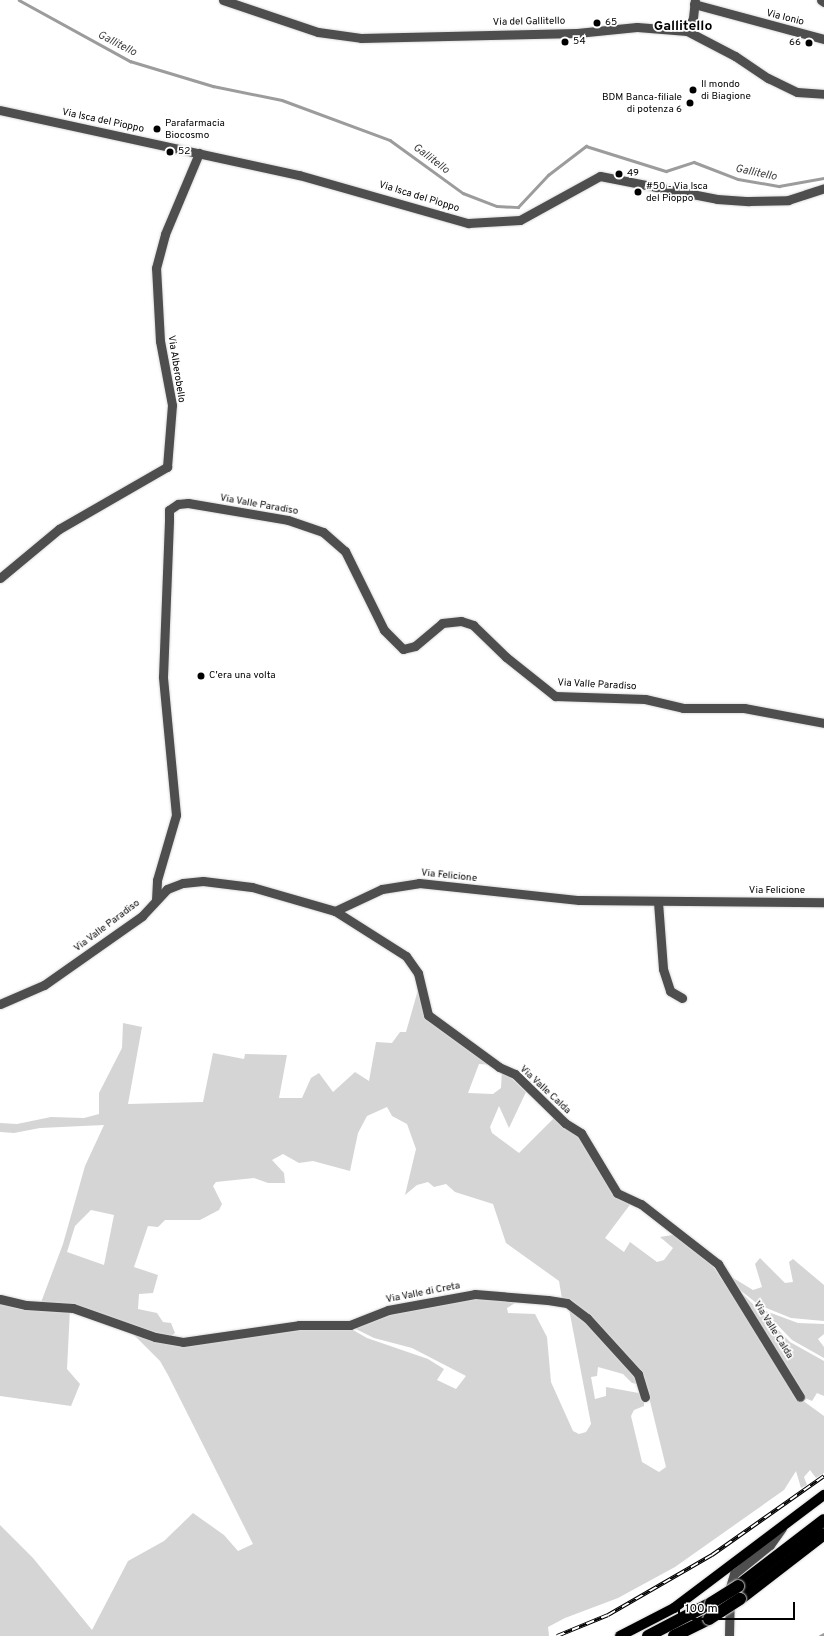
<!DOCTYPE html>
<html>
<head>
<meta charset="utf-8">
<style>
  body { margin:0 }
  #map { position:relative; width:824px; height:1636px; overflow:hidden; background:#fff; font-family:Overpass,sans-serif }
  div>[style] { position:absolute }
  .green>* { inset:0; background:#d5d5d5 }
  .stream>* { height:2.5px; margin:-1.25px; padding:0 1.25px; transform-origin:1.25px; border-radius:1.25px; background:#9c9c9c }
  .roads { filter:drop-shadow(0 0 1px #dbdbdb) drop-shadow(0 0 1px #dbdbdb) }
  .minor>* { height:9px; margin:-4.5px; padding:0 4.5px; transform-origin:4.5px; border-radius:4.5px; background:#4e4e4e }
  .major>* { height:10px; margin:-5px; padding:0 5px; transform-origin:5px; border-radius:5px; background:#000 }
  .highway>* { height:12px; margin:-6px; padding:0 6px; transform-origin:6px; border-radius:6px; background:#000 }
  .rail>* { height:4px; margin-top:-2px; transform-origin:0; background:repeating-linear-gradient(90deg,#fff 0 8px,#000 0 16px); box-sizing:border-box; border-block:1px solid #000 }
  .bridges { filter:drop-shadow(0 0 1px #dbdbdb) drop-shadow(0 0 1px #dbdbdb) }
  .highway-bridge>* { height:12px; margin:-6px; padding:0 6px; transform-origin:6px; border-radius:6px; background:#000 }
  .dots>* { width:11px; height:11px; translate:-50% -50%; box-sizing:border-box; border:2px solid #fff; border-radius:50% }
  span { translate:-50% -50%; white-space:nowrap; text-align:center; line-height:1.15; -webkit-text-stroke:3.5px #fff; paint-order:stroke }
  .street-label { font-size:10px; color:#000 }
  .poi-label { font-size:10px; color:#000 }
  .left { translate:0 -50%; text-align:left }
  .right { translate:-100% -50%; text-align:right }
  .water-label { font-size:11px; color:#3d3d3d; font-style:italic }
  .district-label { font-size:14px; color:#000; font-weight:700 }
  .scale { position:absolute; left:678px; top:1602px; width:117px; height:18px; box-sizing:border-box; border:2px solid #000; border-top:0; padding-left:5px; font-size:12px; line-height:14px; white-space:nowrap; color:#000; -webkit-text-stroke:3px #fff; paint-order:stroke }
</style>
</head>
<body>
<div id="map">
  <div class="green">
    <div style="clip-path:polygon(evenodd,418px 990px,427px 1011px,496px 1065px,479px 1064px,468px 1093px,493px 1094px,501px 1088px,502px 1069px,526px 1092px,509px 1128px,499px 1106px,490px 1127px,492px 1133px,519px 1153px,556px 1116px,576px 1132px,606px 1179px,632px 1202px,605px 1238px,624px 1252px,630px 1242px,657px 1262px,664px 1260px,673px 1248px,660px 1237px,679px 1234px,709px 1260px,802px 1400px,824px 1416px,824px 1473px,816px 1478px,810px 1470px,804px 1477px,807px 1485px,801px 1488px,796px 1471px,784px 1490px,675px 1567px,618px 1598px,565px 1618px,548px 1627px,549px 1636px,0 1636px,0 1525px,33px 1558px,92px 1630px,128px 1561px,164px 1541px,193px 1513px,224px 1535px,238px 1551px,253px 1544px,168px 1375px,160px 1361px,128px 1329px,169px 1340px,346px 1326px,367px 1338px,428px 1359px,444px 1369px,437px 1380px,456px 1389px,466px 1376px,412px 1348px,374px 1338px,354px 1328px,389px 1310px,473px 1296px,503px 1298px,515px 1303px,507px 1308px,508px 1313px,535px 1314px,547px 1337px,551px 1382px,573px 1431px,579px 1434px,586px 1432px,591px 1424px,569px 1309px,571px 1306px,643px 1385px,632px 1383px,623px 1374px,598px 1367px,597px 1376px,591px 1377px,595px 1399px,606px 1396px,606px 1387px,644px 1394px,644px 1406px,634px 1410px,631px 1416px,642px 1462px,659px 1472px,666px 1467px,644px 1377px,600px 1326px,562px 1299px,559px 1281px,506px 1243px,493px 1204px,455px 1192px,446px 1184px,434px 1187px,428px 1182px,417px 1185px,405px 1195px,416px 1149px,407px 1124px,392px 1116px,387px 1107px,367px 1116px,358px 1133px,350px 1171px,313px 1161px,299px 1163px,283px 1154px,272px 1160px,284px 1173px,285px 1183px,268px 1183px,254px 1178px,216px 1182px,213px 1186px,222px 1204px,219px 1210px,200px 1220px,165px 1220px,158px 1227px,148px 1226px,134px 1267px,158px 1275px,153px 1293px,139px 1294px,138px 1309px,157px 1313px,163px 1322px,171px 1323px,175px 1333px,170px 1337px,73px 1305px,40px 1305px,63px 1244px,85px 1166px,104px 1125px,40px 1128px,14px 1133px,0 1132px,0 1123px,17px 1124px,51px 1117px,84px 1118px,99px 1114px,99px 1093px,122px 1048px,123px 1023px,142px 1027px,128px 1104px,203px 1102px,213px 1053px,244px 1059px,245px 1054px,287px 1055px,279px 1098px,302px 1098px,311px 1078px,319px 1073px,333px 1092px,355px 1072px,369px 1081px,376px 1042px,392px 1043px,400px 1032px,406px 1032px,418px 990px,91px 1210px,114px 1215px,104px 1265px,67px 1252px,75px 1226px,91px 1210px)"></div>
    <div style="clip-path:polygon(760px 1258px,785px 1283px,793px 1282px,789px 1262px,793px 1259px,824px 1285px,824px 1321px,791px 1318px,759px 1305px,731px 1283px,725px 1273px,753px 1290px,762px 1287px,755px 1264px)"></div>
    <div style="clip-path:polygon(737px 1288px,790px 1342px,824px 1361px,824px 1396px,817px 1393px,812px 1401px,805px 1398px)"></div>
    <div style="clip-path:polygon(0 1301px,70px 1309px,67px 1369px,80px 1384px,71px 1406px,0 1396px)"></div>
    <div style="clip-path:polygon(763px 1310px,798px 1323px,824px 1324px,824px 1334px,818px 1339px,824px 1347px,824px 1358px,792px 1340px)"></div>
  </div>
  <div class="stream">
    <div style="left:19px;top:0;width:127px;rotate:28.8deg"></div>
    <div style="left:130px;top:61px;width:87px;rotate:16.8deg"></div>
    <div style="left:213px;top:86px;width:70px;rotate:11.5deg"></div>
    <div style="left:282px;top:100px;width:115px;rotate:20.3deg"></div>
    <div style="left:390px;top:140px;width:90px;rotate:36deg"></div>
    <div style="left:463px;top:193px;width:36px;rotate:21deg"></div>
    <div style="left:497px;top:206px;width:21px;rotate:3deg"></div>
    <div style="left:518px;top:207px;width:44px;rotate:-46.8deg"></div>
    <div style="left:548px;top:175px;width:48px;rotate:-37.3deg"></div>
    <div style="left:586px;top:146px;width:84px;rotate:17.4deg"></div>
    <div style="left:666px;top:171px;width:29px;rotate:-18deg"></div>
    <div style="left:694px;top:162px;width:47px;rotate:21.1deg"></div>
    <div style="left:738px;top:179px;width:42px;rotate:9.7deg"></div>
    <div style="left:779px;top:186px;width:46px;rotate:-10.1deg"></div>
    <div style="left:820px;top:1636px;width:4px;rotate:-27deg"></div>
  </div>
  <div class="roads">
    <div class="minor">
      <div style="left:223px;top:0;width:100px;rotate:18.6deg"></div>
      <div style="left:318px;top:32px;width:43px;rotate:7.9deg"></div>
      <div style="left:361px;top:38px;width:216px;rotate:-1.3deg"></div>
      <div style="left:577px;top:33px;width:60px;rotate:-5.7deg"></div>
      <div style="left:637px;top:27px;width:50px;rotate:4.6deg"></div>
      <div style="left:687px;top:31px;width:54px;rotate:27.5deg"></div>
      <div style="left:735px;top:56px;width:40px;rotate:34deg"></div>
      <div style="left:768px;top:78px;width:32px;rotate:26deg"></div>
      <div style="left:797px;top:92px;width:27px;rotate:4deg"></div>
      <div style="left:821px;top:0;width:4px;rotate:34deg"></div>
      <div style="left:694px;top:4px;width:135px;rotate:15.1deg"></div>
      <div style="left:687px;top:31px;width:14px;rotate:-65deg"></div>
      <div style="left:693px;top:18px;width:18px;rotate:-84deg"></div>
      <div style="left:0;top:110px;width:306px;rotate:12.3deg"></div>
      <div style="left:299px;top:175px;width:176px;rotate:15.9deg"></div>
      <div style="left:468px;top:223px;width:52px;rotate:-3.3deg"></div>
      <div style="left:520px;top:220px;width:91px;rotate:-28.8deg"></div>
      <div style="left:600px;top:176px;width:119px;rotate:11.1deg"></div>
      <div style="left:717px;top:199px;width:32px;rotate:4deg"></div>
      <div style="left:749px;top:201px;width:39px;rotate:-1deg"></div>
      <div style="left:788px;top:200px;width:38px;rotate:-18deg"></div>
      <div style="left:0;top:578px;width:77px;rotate:-39.7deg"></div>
      <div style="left:59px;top:529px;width:125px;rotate:-29.9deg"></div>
      <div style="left:167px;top:467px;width:62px;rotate:-85.4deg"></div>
      <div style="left:172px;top:405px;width:65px;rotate:-100.6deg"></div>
      <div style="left:160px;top:341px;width:73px;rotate:-93.1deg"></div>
      <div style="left:156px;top:268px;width:35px;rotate:-75deg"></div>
      <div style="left:165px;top:234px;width:88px;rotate:-67.2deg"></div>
      <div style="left:156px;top:900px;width:20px;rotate:-87deg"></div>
      <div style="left:157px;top:880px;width:68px;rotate:-73.7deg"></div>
      <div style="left:176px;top:815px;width:139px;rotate:-95.4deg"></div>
      <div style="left:163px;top:677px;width:157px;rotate:-87.8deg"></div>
      <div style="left:169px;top:520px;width:10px;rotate:-90deg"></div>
      <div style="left:169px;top:510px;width:11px;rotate:-34deg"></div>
      <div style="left:178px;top:504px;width:10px;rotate:-6deg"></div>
      <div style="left:188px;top:503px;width:101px;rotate:9.6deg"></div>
      <div style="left:288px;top:520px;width:37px;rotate:19deg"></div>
      <div style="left:323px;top:532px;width:29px;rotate:41deg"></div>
      <div style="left:345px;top:551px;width:88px;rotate:63.7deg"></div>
      <div style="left:384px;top:630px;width:27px;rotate:45deg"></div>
      <div style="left:403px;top:649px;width:12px;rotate:-14deg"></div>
      <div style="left:415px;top:646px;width:35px;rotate:-40deg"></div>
      <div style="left:442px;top:623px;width:19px;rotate:-6deg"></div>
      <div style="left:461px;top:621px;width:13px;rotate:18deg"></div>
      <div style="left:473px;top:625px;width:46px;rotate:44.1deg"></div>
      <div style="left:506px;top:657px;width:63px;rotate:38.5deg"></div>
      <div style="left:555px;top:696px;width:90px;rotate:1.9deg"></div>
      <div style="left:645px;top:699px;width:39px;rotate:13deg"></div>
      <div style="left:683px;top:708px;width:61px"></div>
      <div style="left:744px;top:708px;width:81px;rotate:10.6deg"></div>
      <div style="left:658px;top:902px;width:67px;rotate:85.7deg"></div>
      <div style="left:663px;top:969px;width:23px;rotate:72deg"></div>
      <div style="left:670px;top:991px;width:14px;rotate:30deg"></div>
      <div style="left:335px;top:911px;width:84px;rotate:32.4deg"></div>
      <div style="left:406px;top:956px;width:21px;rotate:55deg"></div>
      <div style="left:418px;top:973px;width:43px;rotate:76.6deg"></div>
      <div style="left:428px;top:1015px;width:88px;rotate:36.2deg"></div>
      <div style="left:499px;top:1067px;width:17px;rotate:24deg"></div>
      <div style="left:515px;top:1074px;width:70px;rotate:44.4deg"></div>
      <div style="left:565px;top:1123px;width:19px;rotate:32deg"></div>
      <div style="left:581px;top:1133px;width:70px;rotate:59deg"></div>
      <div style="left:617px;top:1193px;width:26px;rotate:25deg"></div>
      <div style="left:641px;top:1204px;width:98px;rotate:37.9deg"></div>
      <div style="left:718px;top:1264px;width:156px;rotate:58.3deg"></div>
      <div style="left:0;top:1004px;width:48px;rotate:-23.4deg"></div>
      <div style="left:44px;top:985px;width:120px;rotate:-35.1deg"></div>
      <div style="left:142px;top:916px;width:37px;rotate:-47deg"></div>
      <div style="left:167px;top:889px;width:17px;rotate:-21deg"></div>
      <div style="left:183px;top:883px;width:20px;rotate:-6deg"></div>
      <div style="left:203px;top:881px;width:49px;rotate:7deg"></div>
      <div style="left:252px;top:887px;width:86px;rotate:16.1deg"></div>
      <div style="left:335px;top:911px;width:52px;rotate:-25.1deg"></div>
      <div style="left:382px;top:889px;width:37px;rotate:-9deg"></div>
      <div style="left:419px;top:883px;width:161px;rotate:6.1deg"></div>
      <div style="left:579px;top:900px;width:245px;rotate:0.5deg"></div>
      <div style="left:0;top:1299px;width:27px;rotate:13deg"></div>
      <div style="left:26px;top:1305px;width:47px;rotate:3.7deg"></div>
      <div style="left:73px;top:1308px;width:87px;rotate:19.5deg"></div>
      <div style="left:155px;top:1337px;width:28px;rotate:10deg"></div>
      <div style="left:183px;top:1342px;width:117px;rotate:-8.3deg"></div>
      <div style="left:299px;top:1325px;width:51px"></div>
      <div style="left:350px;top:1325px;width:41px;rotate:-21.5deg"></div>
      <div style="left:388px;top:1310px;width:88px;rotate:-10.4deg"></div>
      <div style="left:475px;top:1294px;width:73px;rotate:4.7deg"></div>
      <div style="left:548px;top:1300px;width:19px;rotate:9deg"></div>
      <div style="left:567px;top:1303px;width:25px;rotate:37deg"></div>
      <div style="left:587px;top:1318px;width:76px;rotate:47.7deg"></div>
      <div style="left:638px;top:1374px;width:24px;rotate:73deg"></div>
      <div style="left:729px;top:1636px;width:49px;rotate:-88.8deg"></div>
      <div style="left:730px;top:1587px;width:14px;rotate:-73deg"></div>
      <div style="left:734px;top:1574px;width:46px;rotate:-38.9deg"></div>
      <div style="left:770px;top:1545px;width:21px;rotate:-55deg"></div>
    </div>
    <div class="major">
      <div style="left:620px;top:1636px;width:61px;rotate:-27.4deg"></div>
      <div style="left:674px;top:1608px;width:188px;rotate:-37deg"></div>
    </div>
    <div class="highway">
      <div style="left:738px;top:1586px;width:108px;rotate:-37.5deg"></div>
      <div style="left:740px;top:1599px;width:106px;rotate:-37.7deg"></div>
      <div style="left:648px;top:1636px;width:71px;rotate:-27.6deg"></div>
      <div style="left:674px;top:1636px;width:39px;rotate:-26deg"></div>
    </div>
  </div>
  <div class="rail">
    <div style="left:557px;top:1636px;width:55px;rotate:-22.4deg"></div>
    <div style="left:608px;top:1615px;width:120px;rotate:-30deg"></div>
    <div style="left:712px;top:1555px;width:137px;rotate:-35.2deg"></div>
  </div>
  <div class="bridges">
    <div class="highway-bridge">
      <div style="left:711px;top:1603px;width:32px;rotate:-32deg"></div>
      <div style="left:709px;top:1619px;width:37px;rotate:-33deg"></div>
    </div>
  </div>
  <div class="dots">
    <div style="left:597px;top:23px;background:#000"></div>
    <div style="left:565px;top:42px;background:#000"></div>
    <div style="left:809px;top:43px;background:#000"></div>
    <div style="left:693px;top:90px;background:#000"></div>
    <div style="left:690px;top:103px;background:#000"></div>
    <div style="left:157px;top:129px;background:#000"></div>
    <div style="left:170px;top:152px;background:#000"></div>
    <div style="left:619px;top:174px;background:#000"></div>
    <div style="left:638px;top:192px;background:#000"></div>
    <div style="left:201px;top:676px;background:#000"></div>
  </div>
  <div class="street-label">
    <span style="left:785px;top:18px;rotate:14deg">Via Ionio</span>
    <span style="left:529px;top:22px;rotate:-1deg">Via del Gallitello</span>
    <span style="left:103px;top:121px;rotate:12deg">Via Isca del Pioppo</span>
    <span style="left:419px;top:197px;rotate:17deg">Via Isca del Pioppo</span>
    <span style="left:176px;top:369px;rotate:81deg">Via Alberobello</span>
    <span style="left:259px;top:505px;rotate:10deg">Via Valle Paradiso</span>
    <span style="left:597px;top:685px;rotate:3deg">Via Valle Paradiso</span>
    <span style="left:449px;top:876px;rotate:6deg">Via Felicione</span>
    <span style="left:777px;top:891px">Via Felicione</span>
    <span style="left:107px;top:926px;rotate:-37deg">Via Valle Paradiso</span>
    <span style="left:545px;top:1090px;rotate:43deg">Via Valle Calda</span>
    <span style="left:423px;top:1293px;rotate:-11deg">Via Valle di Creta</span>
    <span style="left:773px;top:1330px;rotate:58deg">Via Valle Calda</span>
  </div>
  <div class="poi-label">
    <span class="left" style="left:605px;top:23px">65</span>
    <span class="left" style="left:573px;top:42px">54</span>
    <span class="right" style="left:801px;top:43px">66</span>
    <span class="left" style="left:701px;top:90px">Il mondo<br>di Biagione</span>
    <span class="right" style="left:682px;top:103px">BDM Banca-filiale<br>di potenza 6</span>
    <span class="left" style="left:165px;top:129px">Parafarmacia<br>Biocosmo</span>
    <span class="left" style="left:178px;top:152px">52</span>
    <span class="left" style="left:627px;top:174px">49</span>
    <span class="left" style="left:646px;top:192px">#50 - Via Isca<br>del Pioppo</span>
    <span class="left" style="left:209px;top:676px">C'era una volta</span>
  </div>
  <div class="water-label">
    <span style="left:117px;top:44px;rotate:27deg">Gallitello</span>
    <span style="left:431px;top:159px;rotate:37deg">Gallitello</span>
    <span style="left:756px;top:173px;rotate:12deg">Gallitello</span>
  </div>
  <div class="district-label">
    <span style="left:683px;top:27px">Gallitello</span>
  </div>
  <div class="scale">100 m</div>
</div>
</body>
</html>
